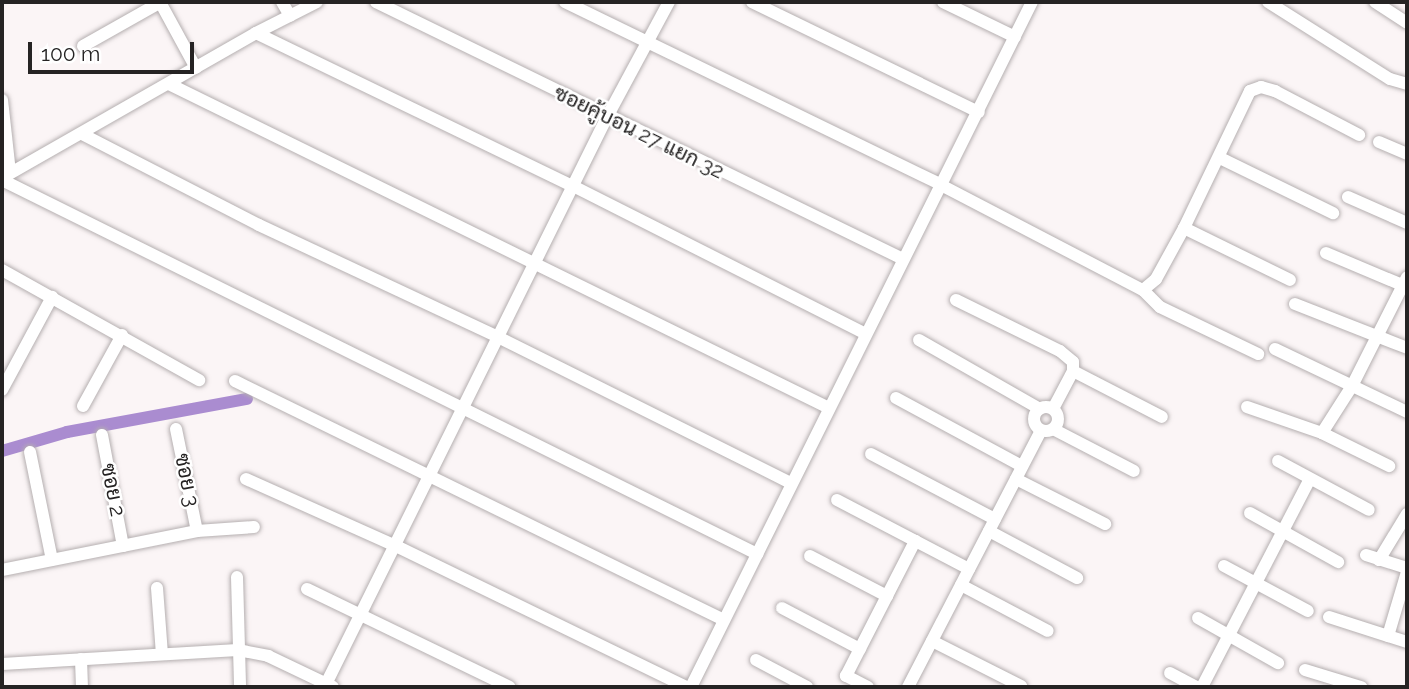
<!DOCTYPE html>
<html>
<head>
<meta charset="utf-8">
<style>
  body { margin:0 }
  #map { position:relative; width:1409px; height:689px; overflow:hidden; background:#fbf5f6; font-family:Raleway,Sarabun,sans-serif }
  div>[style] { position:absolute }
  .canal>* { height:12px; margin:-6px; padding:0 6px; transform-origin:6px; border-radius:6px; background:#aa8cd0 }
  .roads { filter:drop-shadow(0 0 2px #b5afb0) drop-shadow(0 0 2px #b5afb0) }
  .street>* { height:12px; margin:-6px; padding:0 6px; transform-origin:6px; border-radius:6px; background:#fff }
  .street>.ring { margin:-6px; padding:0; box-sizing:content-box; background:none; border:12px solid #fff; border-radius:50% }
  span { translate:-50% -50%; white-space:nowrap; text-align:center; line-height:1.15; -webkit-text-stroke:5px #fff; paint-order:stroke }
  .street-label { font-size:21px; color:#252323 }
  .frame { position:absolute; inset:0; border:4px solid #252323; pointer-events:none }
  .scale { position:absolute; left:28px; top:42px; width:166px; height:32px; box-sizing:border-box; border:4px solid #252323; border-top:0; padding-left:9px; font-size:21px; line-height:24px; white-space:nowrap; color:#252323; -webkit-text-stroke:5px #fff; paint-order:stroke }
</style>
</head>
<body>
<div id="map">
  <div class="canal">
    <div style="left:2px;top:451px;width:68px;rotate:-16.3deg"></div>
    <div style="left:67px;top:432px;width:183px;rotate:-10.4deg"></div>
  </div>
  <div class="roads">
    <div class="street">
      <div style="left:160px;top:2px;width:75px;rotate:61.4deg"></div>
      <div style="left:282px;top:2px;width:16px;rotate:60deg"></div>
      <div style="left:376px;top:2px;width:586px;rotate:26deg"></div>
      <div style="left:565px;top:2px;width:416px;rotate:25.9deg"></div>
      <div style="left:939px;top:184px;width:230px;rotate:27.5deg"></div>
      <div style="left:1143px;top:290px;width:24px;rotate:45deg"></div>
      <div style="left:1160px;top:307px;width:109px;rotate:25.6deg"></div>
      <div style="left:752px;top:2px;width:252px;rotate:25.9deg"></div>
      <div style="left:943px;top:2px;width:80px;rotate:25.9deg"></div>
      <div style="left:1268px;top:2px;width:144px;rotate:32.3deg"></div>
      <div style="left:1390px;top:79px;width:18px;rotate:16deg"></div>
      <div style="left:1375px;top:2px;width:38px;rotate:33deg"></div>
      <div style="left:256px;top:33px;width:354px;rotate:25.8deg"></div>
      <div style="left:575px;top:187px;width:326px;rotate:26.8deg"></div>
      <div style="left:83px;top:46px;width:90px;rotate:-29.4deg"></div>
      <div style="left:169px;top:84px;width:735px;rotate:26.15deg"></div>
      <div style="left:2px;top:100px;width:72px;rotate:83.7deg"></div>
      <div style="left:82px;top:134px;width:199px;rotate:27.2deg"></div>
      <div style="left:259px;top:225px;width:266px;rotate:25.1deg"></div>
      <div style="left:500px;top:338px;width:325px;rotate:26.5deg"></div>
      <div style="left:1379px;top:142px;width:30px;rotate:23deg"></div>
      <div style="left:1220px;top:158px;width:126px;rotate:26deg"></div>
      <div style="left:2px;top:178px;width:292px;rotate:-29.7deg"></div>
      <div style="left:256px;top:33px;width:68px;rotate:-26.9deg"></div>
      <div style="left:2px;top:180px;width:843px;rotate:26.35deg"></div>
      <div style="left:1348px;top:197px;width:64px;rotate:23.8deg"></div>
      <div style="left:1184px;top:228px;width:118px;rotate:26.1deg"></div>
      <div style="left:1326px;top:253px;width:88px;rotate:22.8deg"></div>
      <div style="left:2px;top:270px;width:226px;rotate:29.2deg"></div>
      <div style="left:1143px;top:290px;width:17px;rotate:-40deg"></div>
      <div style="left:1156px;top:279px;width:58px;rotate:-61.2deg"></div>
      <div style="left:1184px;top:228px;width:152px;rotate:-64.3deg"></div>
      <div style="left:1250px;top:91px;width:12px;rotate:-20deg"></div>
      <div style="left:1261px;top:87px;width:15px;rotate:16deg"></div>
      <div style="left:1275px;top:91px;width:95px;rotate:27.6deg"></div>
      <div style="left:956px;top:300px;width:116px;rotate:26.1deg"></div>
      <div style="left:1060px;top:351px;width:17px;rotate:40deg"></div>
      <div style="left:1073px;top:362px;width:9px;rotate:90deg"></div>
      <div style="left:1073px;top:371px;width:43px;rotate:117.8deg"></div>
      <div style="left:1295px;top:304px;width:120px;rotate:21.4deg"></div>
      <div style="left:919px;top:340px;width:139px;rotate:29.7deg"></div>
      <div style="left:1275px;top:349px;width:146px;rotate:25.5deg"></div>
      <div style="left:1073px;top:371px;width:100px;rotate:27.3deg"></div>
      <div style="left:235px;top:381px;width:544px;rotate:26.05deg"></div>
      <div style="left:2px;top:390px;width:106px;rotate:-61.7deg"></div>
      <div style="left:896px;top:398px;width:143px;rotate:28.4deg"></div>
      <div style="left:83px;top:406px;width:81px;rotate:-61.2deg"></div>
      <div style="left:1247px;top:407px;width:79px;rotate:19.1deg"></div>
      <div style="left:1322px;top:433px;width:75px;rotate:26.2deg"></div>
      <div class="ring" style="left:1034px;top:407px;width:12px;height:12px"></div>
      <div style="left:176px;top:429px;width:104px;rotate:78.4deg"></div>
      <div style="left:1053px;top:429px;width:91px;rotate:27.4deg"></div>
      <div style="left:1322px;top:433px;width:56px;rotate:-57.4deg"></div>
      <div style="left:1352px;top:386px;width:122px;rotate:-63.2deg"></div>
      <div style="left:102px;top:435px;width:113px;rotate:79.3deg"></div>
      <div style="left:30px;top:452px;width:110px;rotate:78.5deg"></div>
      <div style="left:871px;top:454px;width:140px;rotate:27.7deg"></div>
      <div style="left:1278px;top:461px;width:103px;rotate:28.3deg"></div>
      <div style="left:246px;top:479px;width:164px;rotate:24.1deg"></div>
      <div style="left:396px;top:546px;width:323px;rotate:25.9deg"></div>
      <div style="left:1016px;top:479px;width:100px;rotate:26.8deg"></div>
      <div style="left:837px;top:500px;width:149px;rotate:27.6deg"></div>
      <div style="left:1250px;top:513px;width:101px;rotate:29.1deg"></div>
      <div style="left:989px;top:531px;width:100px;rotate:28.1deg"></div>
      <div style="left:1366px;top:555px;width:43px;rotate:17.6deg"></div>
      <div style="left:810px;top:556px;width:87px;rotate:27.5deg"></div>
      <div style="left:1379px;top:560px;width:54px;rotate:-58.7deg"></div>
      <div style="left:1224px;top:566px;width:95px;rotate:28.2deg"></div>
      <div style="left:2px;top:570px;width:199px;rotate:-11.3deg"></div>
      <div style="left:197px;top:531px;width:57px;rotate:-4deg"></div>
      <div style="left:237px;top:577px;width:110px;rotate:88.4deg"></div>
      <div style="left:961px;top:585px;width:98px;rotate:27.9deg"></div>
      <div style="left:157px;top:588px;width:66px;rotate:85.7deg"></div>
      <div style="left:307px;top:589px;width:225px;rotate:25.8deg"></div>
      <div style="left:782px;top:608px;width:88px;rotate:27.7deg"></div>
      <div style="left:1329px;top:617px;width:82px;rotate:17.8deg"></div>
      <div style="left:1198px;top:618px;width:92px;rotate:29.4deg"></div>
      <div style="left:1388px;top:636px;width:67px;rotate:-73.5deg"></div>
      <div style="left:932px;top:641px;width:100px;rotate:26.8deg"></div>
      <div style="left:81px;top:659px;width:28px;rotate:88deg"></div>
      <div style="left:756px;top:660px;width:58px;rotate:27.9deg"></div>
      <div style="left:2px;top:664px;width:236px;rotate:-3.4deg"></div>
      <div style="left:238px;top:650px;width:31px;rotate:11deg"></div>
      <div style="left:268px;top:656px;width:72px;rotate:25.5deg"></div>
      <div style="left:1305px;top:670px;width:59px;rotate:16.9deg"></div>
      <div style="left:1170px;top:673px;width:30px;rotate:28deg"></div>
      <div style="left:326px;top:684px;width:633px;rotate:-63.64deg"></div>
      <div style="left:607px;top:117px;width:131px;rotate:-61.7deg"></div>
      <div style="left:691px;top:687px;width:765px;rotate:-63.54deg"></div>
      <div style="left:868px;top:687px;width:25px;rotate:-153deg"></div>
      <div style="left:846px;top:676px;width:152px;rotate:-62.9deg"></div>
      <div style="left:908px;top:687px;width:289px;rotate:-62.6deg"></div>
      <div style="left:1202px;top:687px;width:234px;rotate:-62.6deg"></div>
    </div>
  </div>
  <div class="street-label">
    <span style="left:639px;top:132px;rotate:26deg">ซอยคู้บอน 27 แยก 32</span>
    <span style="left:187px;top:480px;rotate:79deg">ซอย 3</span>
    <span style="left:113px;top:490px;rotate:79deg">ซอย 2</span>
  </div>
  <div class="frame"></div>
  <div class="scale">100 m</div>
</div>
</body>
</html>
